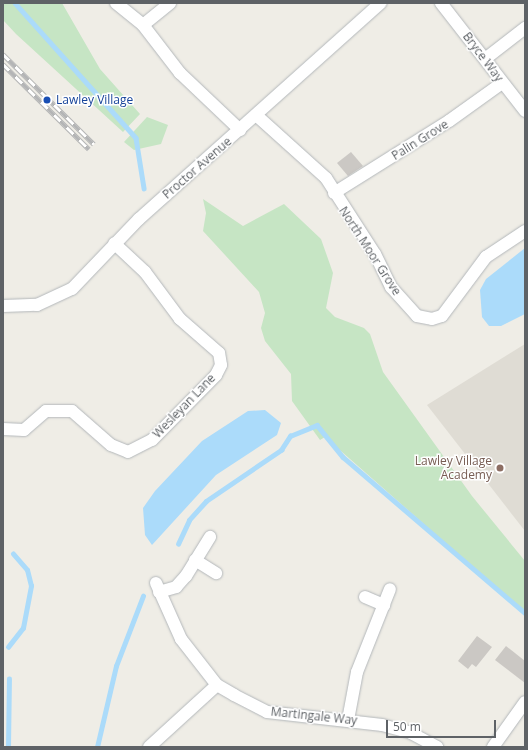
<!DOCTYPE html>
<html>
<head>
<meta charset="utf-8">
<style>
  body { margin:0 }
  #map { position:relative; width:528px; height:750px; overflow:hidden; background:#efede6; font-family:"Open Sans",sans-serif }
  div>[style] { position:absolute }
  .education>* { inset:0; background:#dfdcd4 }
  .green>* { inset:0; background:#c6e5c4 }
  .water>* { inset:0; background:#abdbfa }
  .stream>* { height:4.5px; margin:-2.25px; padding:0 2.25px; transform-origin:2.25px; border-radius:2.25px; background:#abdbfa }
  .building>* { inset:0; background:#cbc8c4 }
  .roads { filter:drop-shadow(0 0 1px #b3b7ba) drop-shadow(0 0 1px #b3b7ba) }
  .street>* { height:12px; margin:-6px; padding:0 6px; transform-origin:6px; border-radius:6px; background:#fff }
  .rail>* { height:4.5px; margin-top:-2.25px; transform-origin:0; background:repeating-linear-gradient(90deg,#fff 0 9px,#b4b5b6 0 18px); box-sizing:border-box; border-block:1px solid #b4b5b6 }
  .dots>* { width:11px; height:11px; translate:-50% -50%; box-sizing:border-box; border:2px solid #fff; border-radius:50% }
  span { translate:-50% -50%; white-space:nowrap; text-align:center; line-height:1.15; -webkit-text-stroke:3px #fff; paint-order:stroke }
  .street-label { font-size:12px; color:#5e6266 }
  .transit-label { font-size:12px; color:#164399 }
  .left { translate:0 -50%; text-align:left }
  .education-label { font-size:12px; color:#785e54 }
  .right { translate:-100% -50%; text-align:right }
  .frame { position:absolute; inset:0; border:4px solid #5e6266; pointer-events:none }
  .scale { position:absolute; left:386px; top:720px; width:110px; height:18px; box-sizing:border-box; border:2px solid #5e6266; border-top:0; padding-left:5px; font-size:12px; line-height:14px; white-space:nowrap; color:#5e6266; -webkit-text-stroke:3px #fff; paint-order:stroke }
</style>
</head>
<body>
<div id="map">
  <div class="education">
    <div style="clip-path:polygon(525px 344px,525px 531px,427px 405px)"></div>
  </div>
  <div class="green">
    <div style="clip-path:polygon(3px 3px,62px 3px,100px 69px,140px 114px,123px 132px,16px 34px,3px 20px)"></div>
    <div style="clip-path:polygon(147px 117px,168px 125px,161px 144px,134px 150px,124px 142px)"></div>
    <div style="clip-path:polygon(203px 199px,243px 226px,284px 204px,321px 239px,333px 273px,326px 308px,335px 317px,364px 328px,370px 334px,383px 372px,472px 496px,525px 561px,525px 613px,325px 437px,320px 440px,292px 401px,291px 374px,265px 341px,261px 328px,265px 313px,259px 292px,203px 231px,206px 213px)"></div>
  </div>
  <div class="water">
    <div style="clip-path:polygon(525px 248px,525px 314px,501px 326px,489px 326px,482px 317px,480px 290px,486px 279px)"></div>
    <div style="clip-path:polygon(265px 410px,281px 423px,277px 435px,216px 475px,152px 545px,145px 535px,143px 508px,155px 491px,202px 441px,248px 411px)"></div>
  </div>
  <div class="stream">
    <div style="left:15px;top:3px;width:181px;rotate:48.1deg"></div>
    <div style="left:136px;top:138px;width:51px;rotate:80.9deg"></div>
    <div style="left:178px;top:544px;width:26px;rotate:-65deg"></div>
    <div style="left:189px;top:520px;width:25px;rotate:-48deg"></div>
    <div style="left:206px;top:501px;width:91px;rotate:-34.2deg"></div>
    <div style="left:281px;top:450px;width:17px;rotate:-57deg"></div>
    <div style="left:290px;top:436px;width:29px;rotate:-22deg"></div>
    <div style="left:317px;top:425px;width:41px;rotate:50.9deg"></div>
    <div style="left:343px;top:457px;width:240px;rotate:40.6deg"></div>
    <div style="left:8px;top:647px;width:24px;rotate:-52deg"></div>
    <div style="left:23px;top:628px;width:43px;rotate:-79.2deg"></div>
    <div style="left:31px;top:586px;width:16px;rotate:-104deg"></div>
    <div style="left:27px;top:570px;width:21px;rotate:-131deg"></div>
    <div style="left:8px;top:747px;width:68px;rotate:-89.2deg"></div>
    <div style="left:97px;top:747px;width:83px;rotate:-76.8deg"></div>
    <div style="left:116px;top:666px;width:75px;rotate:-68.9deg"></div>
  </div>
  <div class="building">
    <div style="clip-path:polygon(351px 152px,363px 166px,348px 176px,337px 163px)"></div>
    <div style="clip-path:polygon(477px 636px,492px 647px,476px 667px,472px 664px,468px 669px,458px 661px)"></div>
    <div style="clip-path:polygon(506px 646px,525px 661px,525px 683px,495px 660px)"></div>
  </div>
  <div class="roads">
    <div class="street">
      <div style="left:116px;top:3px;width:35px;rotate:39deg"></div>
      <div style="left:143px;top:25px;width:61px;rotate:52.4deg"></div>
      <div style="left:180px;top:73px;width:83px;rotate:43.5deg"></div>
      <div style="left:441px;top:3px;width:137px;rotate:52.1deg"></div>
      <div style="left:143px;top:25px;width:35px;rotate:-39deg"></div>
      <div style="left:485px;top:59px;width:51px;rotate:-37.8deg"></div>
      <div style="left:256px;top:115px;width:94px;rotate:42deg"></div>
      <div style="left:326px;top:178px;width:90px;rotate:57.2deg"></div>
      <div style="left:375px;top:254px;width:37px;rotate:64deg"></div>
      <div style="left:391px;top:287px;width:39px;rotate:48deg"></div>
      <div style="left:417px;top:316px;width:15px;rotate:11deg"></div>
      <div style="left:432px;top:319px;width:10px;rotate:-17deg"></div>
      <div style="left:442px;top:316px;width:74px;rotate:-53.3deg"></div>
      <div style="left:486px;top:257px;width:47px;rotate:-33.7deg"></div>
      <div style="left:334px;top:193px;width:136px;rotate:-32.1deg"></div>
      <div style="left:449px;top:121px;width:65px;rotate:-35.6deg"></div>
      <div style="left:3px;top:306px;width:34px;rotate:-2deg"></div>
      <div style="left:37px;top:305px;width:38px;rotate:-25deg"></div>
      <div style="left:72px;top:289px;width:97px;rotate:-46.3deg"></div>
      <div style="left:139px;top:219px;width:324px;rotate:-41.8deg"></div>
      <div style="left:3px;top:429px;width:21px;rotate:3deg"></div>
      <div style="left:24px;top:430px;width:29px;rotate:-41deg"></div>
      <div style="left:46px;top:411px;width:26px"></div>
      <div style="left:72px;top:411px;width:52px;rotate:41.1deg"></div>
      <div style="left:111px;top:445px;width:18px;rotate:22deg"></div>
      <div style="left:128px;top:452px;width:27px;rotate:-27deg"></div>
      <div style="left:152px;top:440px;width:91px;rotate:-45.4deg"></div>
      <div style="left:216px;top:375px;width:11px;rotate:-63deg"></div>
      <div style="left:221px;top:365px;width:12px;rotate:-99deg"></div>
      <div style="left:219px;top:353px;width:52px;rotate:-138.9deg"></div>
      <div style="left:180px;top:319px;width:59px;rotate:-126.7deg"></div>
      <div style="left:145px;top:272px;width:42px;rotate:-136.9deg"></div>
      <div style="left:195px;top:560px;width:25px;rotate:32deg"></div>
      <div style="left:156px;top:583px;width:61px;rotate:65.9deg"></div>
      <div style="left:181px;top:639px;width:58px;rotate:52deg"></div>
      <div style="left:217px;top:685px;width:20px;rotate:30deg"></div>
      <div style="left:234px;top:695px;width:37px;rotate:27deg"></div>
      <div style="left:267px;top:712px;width:116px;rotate:6.4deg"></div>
      <div style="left:382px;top:725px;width:28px;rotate:15deg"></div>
      <div style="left:409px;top:732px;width:32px;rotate:28deg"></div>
      <div style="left:159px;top:592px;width:18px;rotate:-16deg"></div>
      <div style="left:176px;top:587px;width:15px;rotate:-48deg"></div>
      <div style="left:186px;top:576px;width:46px;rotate:-58.4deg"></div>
      <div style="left:365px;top:597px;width:21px;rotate:23deg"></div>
      <div style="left:348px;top:720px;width:49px;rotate:-79.4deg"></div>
      <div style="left:357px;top:672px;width:89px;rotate:-68.3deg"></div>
      <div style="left:149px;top:747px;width:92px;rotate:-42.4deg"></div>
      <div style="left:493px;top:747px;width:55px;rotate:-54.6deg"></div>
    </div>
  </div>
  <div class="rail">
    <div style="left:3px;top:54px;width:128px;rotate:44.7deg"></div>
    <div style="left:3px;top:64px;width:121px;rotate:44.7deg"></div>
  </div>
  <div class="dots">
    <div style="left:47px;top:100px;background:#1a4fb4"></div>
    <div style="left:500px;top:468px;background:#8d6e63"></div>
  </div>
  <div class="street-label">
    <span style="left:483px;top:57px;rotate:53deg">Bryce Way</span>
    <span style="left:420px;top:140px;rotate:-32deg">Palin Grove</span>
    <span style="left:197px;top:168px;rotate:-41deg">Proctor Avenue</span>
    <span style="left:370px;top:251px;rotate:57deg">North Moor Grove</span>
    <span style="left:184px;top:406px;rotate:-46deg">Wesleyan Lane</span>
    <span style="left:314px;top:716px;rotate:6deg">Martingale Way</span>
  </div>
  <div class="transit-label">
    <span class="left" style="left:56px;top:100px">Lawley Village</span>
  </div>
  <div class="education-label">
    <span class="right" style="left:492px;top:468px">Lawley Village<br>Academy</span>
  </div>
  <div class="frame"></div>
  <div class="scale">50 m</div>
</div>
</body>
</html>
